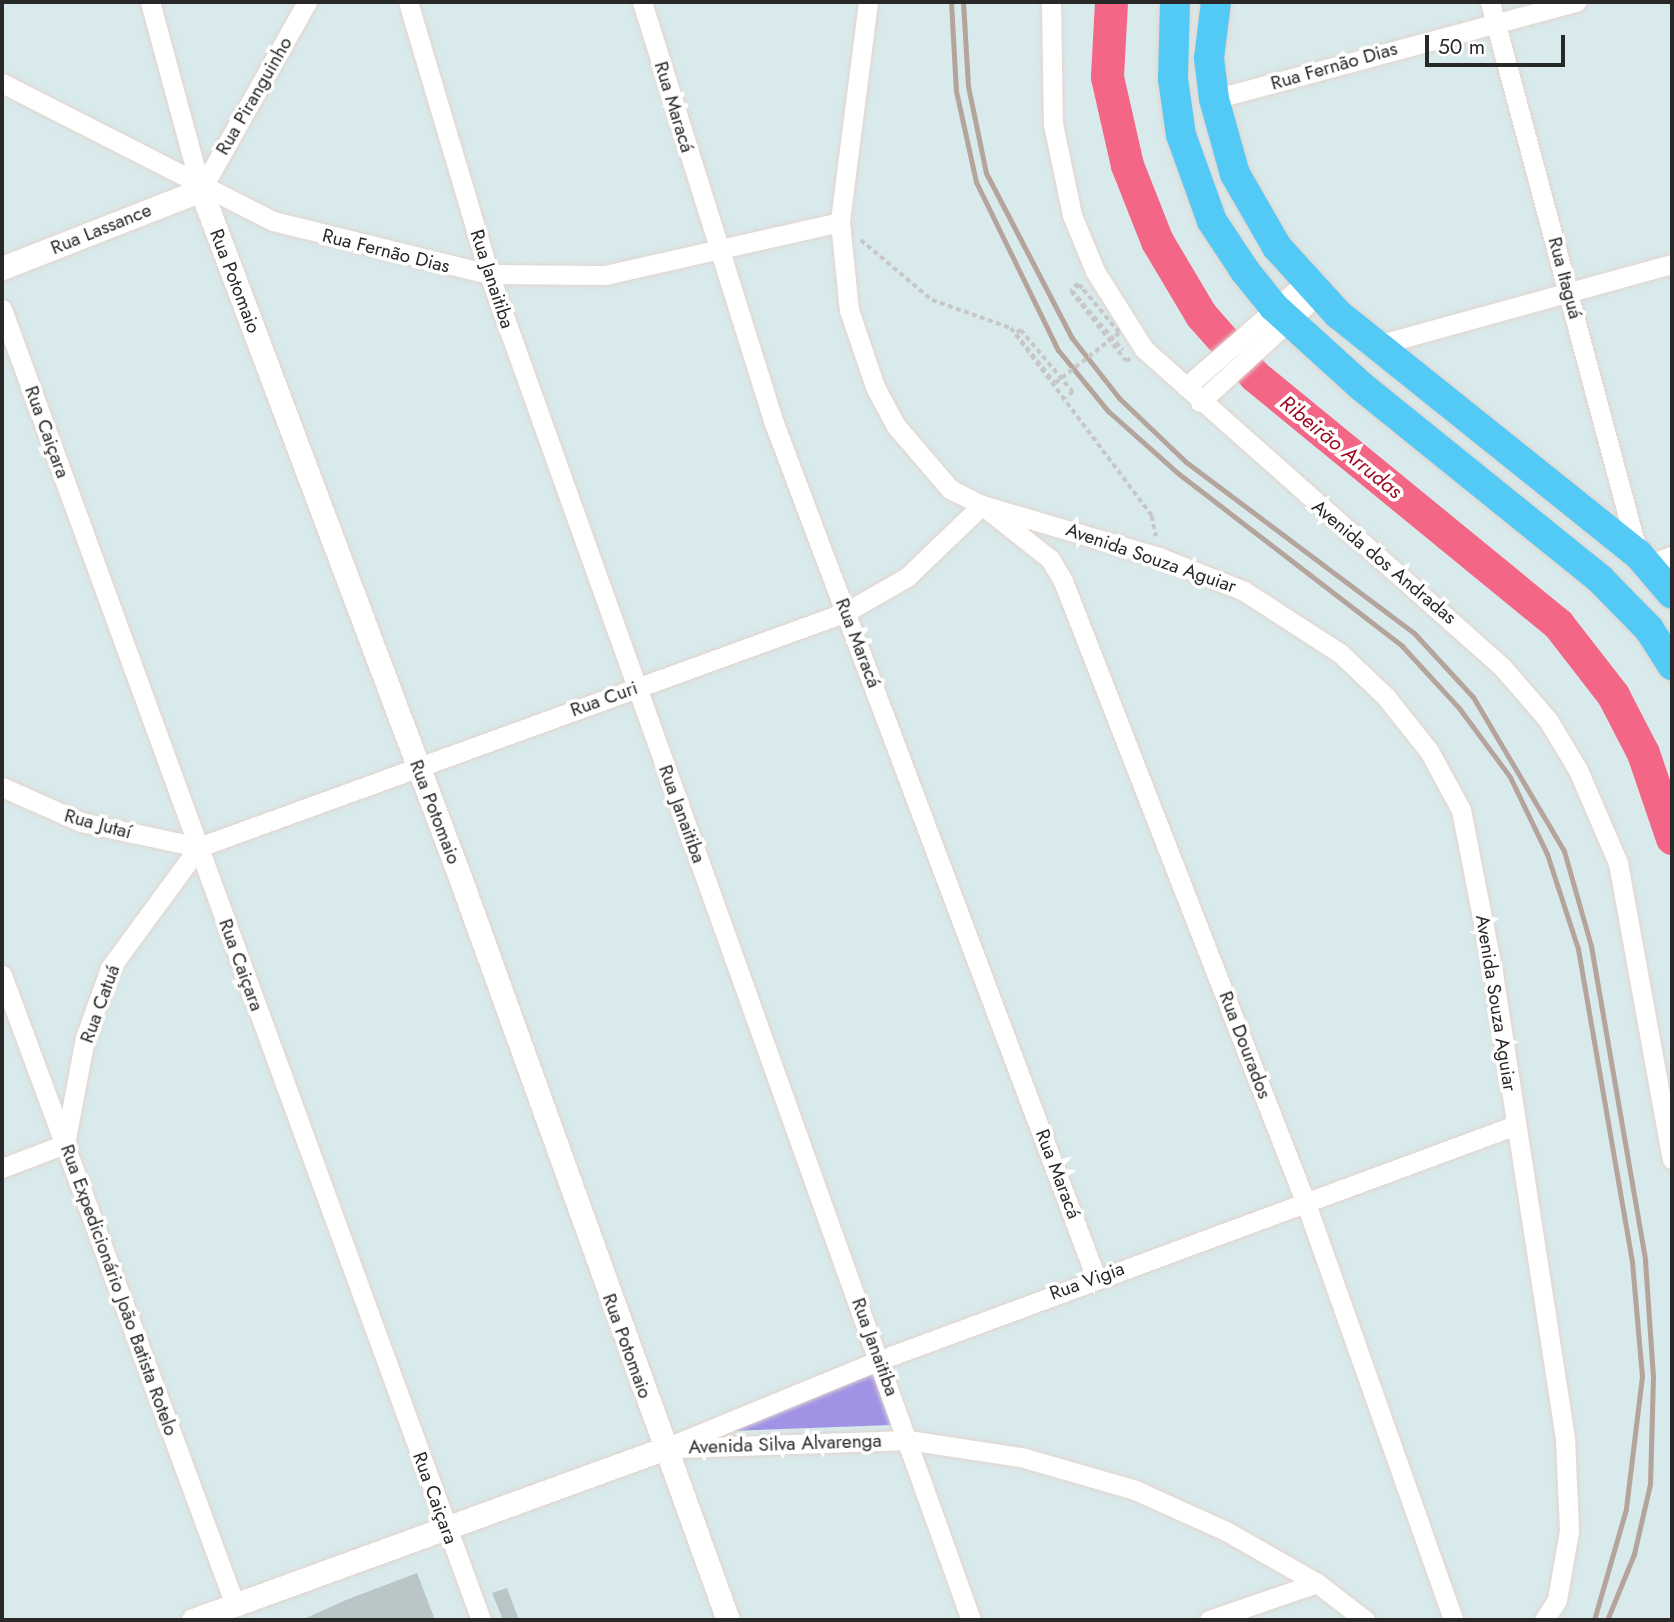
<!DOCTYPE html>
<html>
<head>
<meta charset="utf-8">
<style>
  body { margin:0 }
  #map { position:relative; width:1674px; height:1622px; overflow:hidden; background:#d9eaec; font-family:Jost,sans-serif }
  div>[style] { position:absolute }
  .green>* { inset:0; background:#a092e5 }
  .river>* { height:33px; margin:-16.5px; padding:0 16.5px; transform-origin:16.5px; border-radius:16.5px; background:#f36686 }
  .building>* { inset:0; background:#b9c5c7 }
  .path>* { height:3.5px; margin-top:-1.75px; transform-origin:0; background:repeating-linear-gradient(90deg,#c7c7c7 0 5px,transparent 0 8.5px) }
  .roads { filter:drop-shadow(0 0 2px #e2d5ce) drop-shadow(0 0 2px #e2d5ce) }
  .minor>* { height:19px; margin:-9.5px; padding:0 9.5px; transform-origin:9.5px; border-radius:9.5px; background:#fff }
  .tertiary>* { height:23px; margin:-11.5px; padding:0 11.5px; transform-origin:11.5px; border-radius:11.5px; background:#fff }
  .primary>* { height:30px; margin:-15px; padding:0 15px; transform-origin:15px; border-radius:15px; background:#53caf6 }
  .rail>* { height:5px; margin:-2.5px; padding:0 2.5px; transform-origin:2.5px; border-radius:2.5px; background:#b4a49c }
  .path-bridge>* { height:3.5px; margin-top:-1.75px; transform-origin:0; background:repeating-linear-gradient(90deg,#c7c7c7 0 5px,transparent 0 8.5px) }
  span { translate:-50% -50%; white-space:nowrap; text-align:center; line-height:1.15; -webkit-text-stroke:7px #fff; paint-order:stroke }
  .street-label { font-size:19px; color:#282828 }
  .water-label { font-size:21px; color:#9d081e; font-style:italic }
  .frame { position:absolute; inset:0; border:4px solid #282828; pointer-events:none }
  .scale { position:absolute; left:1425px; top:35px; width:140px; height:32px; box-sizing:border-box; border:4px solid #282828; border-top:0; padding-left:9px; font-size:21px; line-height:24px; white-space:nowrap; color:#282828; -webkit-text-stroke:5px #fff; paint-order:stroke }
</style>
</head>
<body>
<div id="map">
  <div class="green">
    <div style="clip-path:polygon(874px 1371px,891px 1425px,731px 1431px)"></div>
  </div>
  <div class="river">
    <div style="left:1111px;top:2px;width:75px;rotate:93.1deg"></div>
    <div style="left:1107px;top:77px;width:90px;rotate:77.2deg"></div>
    <div style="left:1127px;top:165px;width:82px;rotate:68.5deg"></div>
    <div style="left:1157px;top:241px;width:86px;rotate:59.3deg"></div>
    <div style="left:1201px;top:315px;width:81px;rotate:48.5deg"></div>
    <div style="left:1255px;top:376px;width:392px;rotate:39.3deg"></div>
    <div style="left:1558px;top:624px;width:90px;rotate:52.2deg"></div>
    <div style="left:1613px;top:695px;width:65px;rotate:62.7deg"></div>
    <div style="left:1643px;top:753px;width:90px;rotate:71.2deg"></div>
  </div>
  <div class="building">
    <div style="clip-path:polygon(417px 1573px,435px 1620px,302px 1620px,346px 1600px)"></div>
    <div style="clip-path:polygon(507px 1588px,519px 1620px,503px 1620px,492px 1593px)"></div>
  </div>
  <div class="path">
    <div style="left:861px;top:240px;width:93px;rotate:40.2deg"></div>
    <div style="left:932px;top:300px;width:84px;rotate:19.5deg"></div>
    <div style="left:1011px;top:328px;width:235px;rotate:53.1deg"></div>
    <div style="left:1152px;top:516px;width:21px;rotate:79deg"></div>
    <div style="left:1082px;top:289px;width:6px;rotate:-129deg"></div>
    <div style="left:1078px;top:284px;width:10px;rotate:135deg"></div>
    <div style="left:1071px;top:291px;width:89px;rotate:51.8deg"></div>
    <div style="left:1126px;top:361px;width:6px;rotate:-31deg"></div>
    <div style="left:1072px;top:291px;width:78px;rotate:49.2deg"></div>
    <div style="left:1021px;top:330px;width:81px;rotate:50deg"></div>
    <div style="left:1073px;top:392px;width:9px;rotate:139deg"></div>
  </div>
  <div class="roads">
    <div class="minor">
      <div style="left:150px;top:2px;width:195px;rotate:74.8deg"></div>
      <div style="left:408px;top:2px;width:284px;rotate:73.4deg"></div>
      <div style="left:489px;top:274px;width:1430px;rotate:70.3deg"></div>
      <div style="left:642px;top:2px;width:441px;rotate:72.6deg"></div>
      <div style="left:774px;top:423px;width:914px;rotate:69.36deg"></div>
      <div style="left:868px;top:2px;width:222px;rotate:97.3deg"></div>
      <div style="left:840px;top:222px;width:88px;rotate:84.2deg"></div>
      <div style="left:849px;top:310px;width:81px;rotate:71.3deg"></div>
      <div style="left:875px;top:387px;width:44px;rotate:61.7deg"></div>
      <div style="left:896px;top:426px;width:83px;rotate:49.4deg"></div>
      <div style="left:950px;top:489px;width:36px;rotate:27deg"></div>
      <div style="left:982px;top:505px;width:184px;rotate:16.4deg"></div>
      <div style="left:1159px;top:557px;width:92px;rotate:21.8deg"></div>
      <div style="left:1244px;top:591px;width:114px;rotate:32.9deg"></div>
      <div style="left:1340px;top:653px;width:64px;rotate:43.7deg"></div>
      <div style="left:1386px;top:697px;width:69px;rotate:51.5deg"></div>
      <div style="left:1429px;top:751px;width:67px;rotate:61.5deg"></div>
      <div style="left:1461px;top:810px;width:166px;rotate:78.9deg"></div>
      <div style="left:1493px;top:973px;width:471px;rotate:81.2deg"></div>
      <div style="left:1565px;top:1438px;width:93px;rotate:87.5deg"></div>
      <div style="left:1569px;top:1531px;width:70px;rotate:99.9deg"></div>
      <div style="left:1557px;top:1600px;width:24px;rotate:123deg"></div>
      <div style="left:1051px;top:2px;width:122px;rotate:89.1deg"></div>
      <div style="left:1053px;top:124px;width:93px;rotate:78.2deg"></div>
      <div style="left:1072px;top:215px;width:61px;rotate:67.7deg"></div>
      <div style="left:1095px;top:271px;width:92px;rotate:57.9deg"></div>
      <div style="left:1144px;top:349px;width:480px;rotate:41.6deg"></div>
      <div style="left:1503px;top:668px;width:69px;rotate:49.1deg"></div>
      <div style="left:1548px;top:720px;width:58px;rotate:59deg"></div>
      <div style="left:1578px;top:770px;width:101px;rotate:66.7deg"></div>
      <div style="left:1618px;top:863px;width:301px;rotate:79.7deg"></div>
      <div style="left:1490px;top:2px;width:571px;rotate:74.99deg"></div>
      <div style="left:2px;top:83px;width:304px;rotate:27deg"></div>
      <div style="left:273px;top:221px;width:222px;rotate:13.8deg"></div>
      <div style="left:489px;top:274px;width:116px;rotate:0.5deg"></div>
      <div style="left:605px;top:275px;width:241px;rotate:-12.7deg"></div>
      <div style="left:1214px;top:99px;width:375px;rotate:-15deg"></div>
      <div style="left:201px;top:190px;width:216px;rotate:-60.6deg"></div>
      <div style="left:2px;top:309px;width:1396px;rotate:69.93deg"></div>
      <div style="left:1374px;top:346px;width:309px;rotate:-15.4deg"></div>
      <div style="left:1186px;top:387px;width:158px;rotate:-41.2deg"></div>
      <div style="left:1200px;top:402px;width:159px;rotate:-42.4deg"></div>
      <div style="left:1647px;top:565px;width:27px;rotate:-20deg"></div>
      <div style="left:2px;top:787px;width:86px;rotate:23.9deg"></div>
      <div style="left:81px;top:822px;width:121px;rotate:12deg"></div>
      <div style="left:199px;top:847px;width:688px;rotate:-19.96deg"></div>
      <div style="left:846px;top:612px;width:70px;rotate:-29.8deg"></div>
      <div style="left:907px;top:577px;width:104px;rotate:-43.8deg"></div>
      <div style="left:982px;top:505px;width:87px;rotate:38.5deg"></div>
      <div style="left:1050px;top:559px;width:26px;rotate:59deg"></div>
      <div style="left:1063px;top:581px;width:666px;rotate:68.68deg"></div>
      <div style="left:1305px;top:1201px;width:444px;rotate:70.5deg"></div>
      <div style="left:2px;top:975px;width:672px;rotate:69.7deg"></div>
      <div style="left:2px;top:1168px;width:67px;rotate:-20.9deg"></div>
      <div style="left:65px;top:1144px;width:108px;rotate:-79.3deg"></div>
      <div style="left:85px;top:1038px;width:74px;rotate:-70.3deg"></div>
      <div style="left:110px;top:968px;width:150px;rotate:-53.7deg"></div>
      <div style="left:678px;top:1448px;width:230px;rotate:-2deg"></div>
      <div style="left:908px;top:1440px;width:114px;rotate:8.6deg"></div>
      <div style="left:1021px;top:1457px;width:119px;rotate:16.1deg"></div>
      <div style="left:1135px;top:1490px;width:100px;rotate:24.3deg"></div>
      <div style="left:1226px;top:1531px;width:105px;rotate:29.7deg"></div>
      <div style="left:1317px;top:1583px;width:61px;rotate:37.6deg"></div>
      <div style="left:663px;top:1449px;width:235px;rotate:-22.3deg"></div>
      <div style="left:880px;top:1360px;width:678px;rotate:-20.28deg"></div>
      <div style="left:1209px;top:1620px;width:114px;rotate:-18.9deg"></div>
    </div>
    <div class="tertiary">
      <div style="left:2px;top:268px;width:214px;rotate:-21.4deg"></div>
      <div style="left:201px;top:190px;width:737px;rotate:69.35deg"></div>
      <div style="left:461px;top:880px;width:787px;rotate:70.16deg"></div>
      <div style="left:193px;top:1620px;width:500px;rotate:-19.99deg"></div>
    </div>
    <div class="primary">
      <div style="left:1175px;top:2px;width:77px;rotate:91.5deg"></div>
      <div style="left:1173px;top:79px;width:57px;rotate:81.9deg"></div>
      <div style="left:1181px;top:135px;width:91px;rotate:70.2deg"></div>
      <div style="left:1212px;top:221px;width:60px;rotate:56.6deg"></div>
      <div style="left:1245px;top:271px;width:46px;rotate:51.1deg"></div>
      <div style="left:1274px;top:307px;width:118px;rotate:42.2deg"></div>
      <div style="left:1361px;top:386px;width:307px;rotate:38.9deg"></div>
      <div style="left:1600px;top:579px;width:70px;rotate:45.6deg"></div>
      <div style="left:1649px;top:629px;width:43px;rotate:57.4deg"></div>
      <div style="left:1216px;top:2px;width:56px;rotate:97.1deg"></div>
      <div style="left:1209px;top:58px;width:41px;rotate:83deg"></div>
      <div style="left:1214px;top:99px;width:78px;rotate:74.4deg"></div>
      <div style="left:1235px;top:174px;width:84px;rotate:60.1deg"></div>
      <div style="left:1277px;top:247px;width:91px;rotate:47.7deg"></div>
      <div style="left:1338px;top:314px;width:384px;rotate:38.7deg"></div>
      <div style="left:1638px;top:554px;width:52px;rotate:49.6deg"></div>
    </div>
  </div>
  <div class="rail">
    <div style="left:951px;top:2px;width:89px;rotate:86.8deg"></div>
    <div style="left:956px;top:91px;width:93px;rotate:77.6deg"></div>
    <div style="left:976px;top:182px;width:187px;rotate:64deg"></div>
    <div style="left:1058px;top:350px;width:79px;rotate:50.7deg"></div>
    <div style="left:1108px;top:411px;width:95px;rotate:41.6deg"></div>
    <div style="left:1179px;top:474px;width:282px;rotate:37.6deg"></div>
    <div style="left:1402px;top:646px;width:84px;rotate:47.4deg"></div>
    <div style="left:1459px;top:708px;width:86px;rotate:53.5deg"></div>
    <div style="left:1510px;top:777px;width:85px;rotate:64.3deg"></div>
    <div style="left:1547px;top:854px;width:100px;rotate:71.9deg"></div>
    <div style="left:1578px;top:949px;width:318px;rotate:80.2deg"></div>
    <div style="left:1632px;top:1262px;width:114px;rotate:85deg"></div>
    <div style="left:1642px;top:1376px;width:134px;rotate:96.9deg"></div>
    <div style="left:1626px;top:1509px;width:116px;rotate:106.1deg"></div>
    <div style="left:963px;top:2px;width:84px;rotate:86.6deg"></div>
    <div style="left:968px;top:86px;width:89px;rotate:78.3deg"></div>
    <div style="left:986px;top:173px;width:186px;rotate:62.5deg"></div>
    <div style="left:1072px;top:338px;width:76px;rotate:51.9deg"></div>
    <div style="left:1119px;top:398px;width:93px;rotate:43.7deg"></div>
    <div style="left:1186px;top:462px;width:285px;rotate:36.9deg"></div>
    <div style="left:1414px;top:633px;width:87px;rotate:47.3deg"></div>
    <div style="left:1473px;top:697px;width:179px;rotate:59.4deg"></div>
    <div style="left:1564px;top:851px;width:99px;rotate:74.1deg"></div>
    <div style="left:1591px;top:946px;width:319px;rotate:80.2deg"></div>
    <div style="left:1645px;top:1260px;width:116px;rotate:86.1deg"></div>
    <div style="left:1653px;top:1376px;width:108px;rotate:91.6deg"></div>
    <div style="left:1650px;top:1484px;width:72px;rotate:102.9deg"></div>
    <div style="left:1634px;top:1554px;width:71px;rotate:112.2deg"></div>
  </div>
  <div class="path-bridge">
    <div style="left:1021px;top:330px;width:6px;rotate:141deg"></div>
    <div style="left:1016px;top:334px;width:63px;rotate:51.5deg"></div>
    <div style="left:1055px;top:383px;width:81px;rotate:-38deg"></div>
    <div style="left:1119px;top:333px;width:62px;rotate:-129.8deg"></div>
    <div style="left:1079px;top:285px;width:9px;rotate:139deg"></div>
  </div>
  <div class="street-label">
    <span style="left:1334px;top:66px;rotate:-16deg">Rua Fernão Dias</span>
    <span style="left:254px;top:96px;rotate:-60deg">Rua Piranguinho</span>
    <span style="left:674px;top:107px;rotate:73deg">Rua Maracá</span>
    <span style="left:101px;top:229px;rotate:-22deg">Rua Lassance</span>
    <span style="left:386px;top:251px;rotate:14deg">Rua Fernão Dias</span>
    <span style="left:1565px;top:278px;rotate:75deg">Rua Itaguá</span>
    <span style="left:492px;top:279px;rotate:72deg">Rua Janaitiba</span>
    <span style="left:235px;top:281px;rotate:69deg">Rua Potomaio</span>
    <span style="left:47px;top:432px;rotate:70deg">Rua Caiçara</span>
    <span style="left:1151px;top:558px;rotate:19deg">Avenida Souza Aguiar</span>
    <span style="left:1384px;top:562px;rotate:40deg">Avenida dos Andradas</span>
    <span style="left:858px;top:643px;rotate:69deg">Rua Maracá</span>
    <span style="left:604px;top:699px;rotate:-20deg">Rua Curi</span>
    <span style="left:435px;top:812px;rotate:69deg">Rua Potomaio</span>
    <span style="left:682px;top:814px;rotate:70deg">Rua Janaitiba</span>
    <span style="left:98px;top:824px;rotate:15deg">Rua Jutaí</span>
    <span style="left:241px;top:965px;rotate:70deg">Rua Caiçara</span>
    <span style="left:1496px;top:1003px;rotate:81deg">Avenida Souza Aguiar</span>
    <span style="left:100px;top:1004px;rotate:-70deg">Rua Catuá</span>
    <span style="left:1245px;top:1045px;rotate:69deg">Rua Dourados</span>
    <span style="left:1058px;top:1174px;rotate:69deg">Rua Maracá</span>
    <span style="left:1087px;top:1281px;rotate:-20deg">Rua Vigia</span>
    <span style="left:119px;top:1290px;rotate:70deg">Rua Expedicionário João Batista Rotelo</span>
    <span style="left:627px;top:1346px;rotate:70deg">Rua Potomaio</span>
    <span style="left:875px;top:1347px;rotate:70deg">Rua Janaitiba</span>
    <span style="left:785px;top:1444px;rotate:-2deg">Avenida Silva Alvarenga</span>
    <span style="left:435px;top:1498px;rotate:70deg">Rua Caiçara</span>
  </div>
  <div class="water-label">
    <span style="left:1341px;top:447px;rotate:39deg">Ribeirão Arrudas</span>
  </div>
  <div class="frame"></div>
  <div class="scale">50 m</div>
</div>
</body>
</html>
